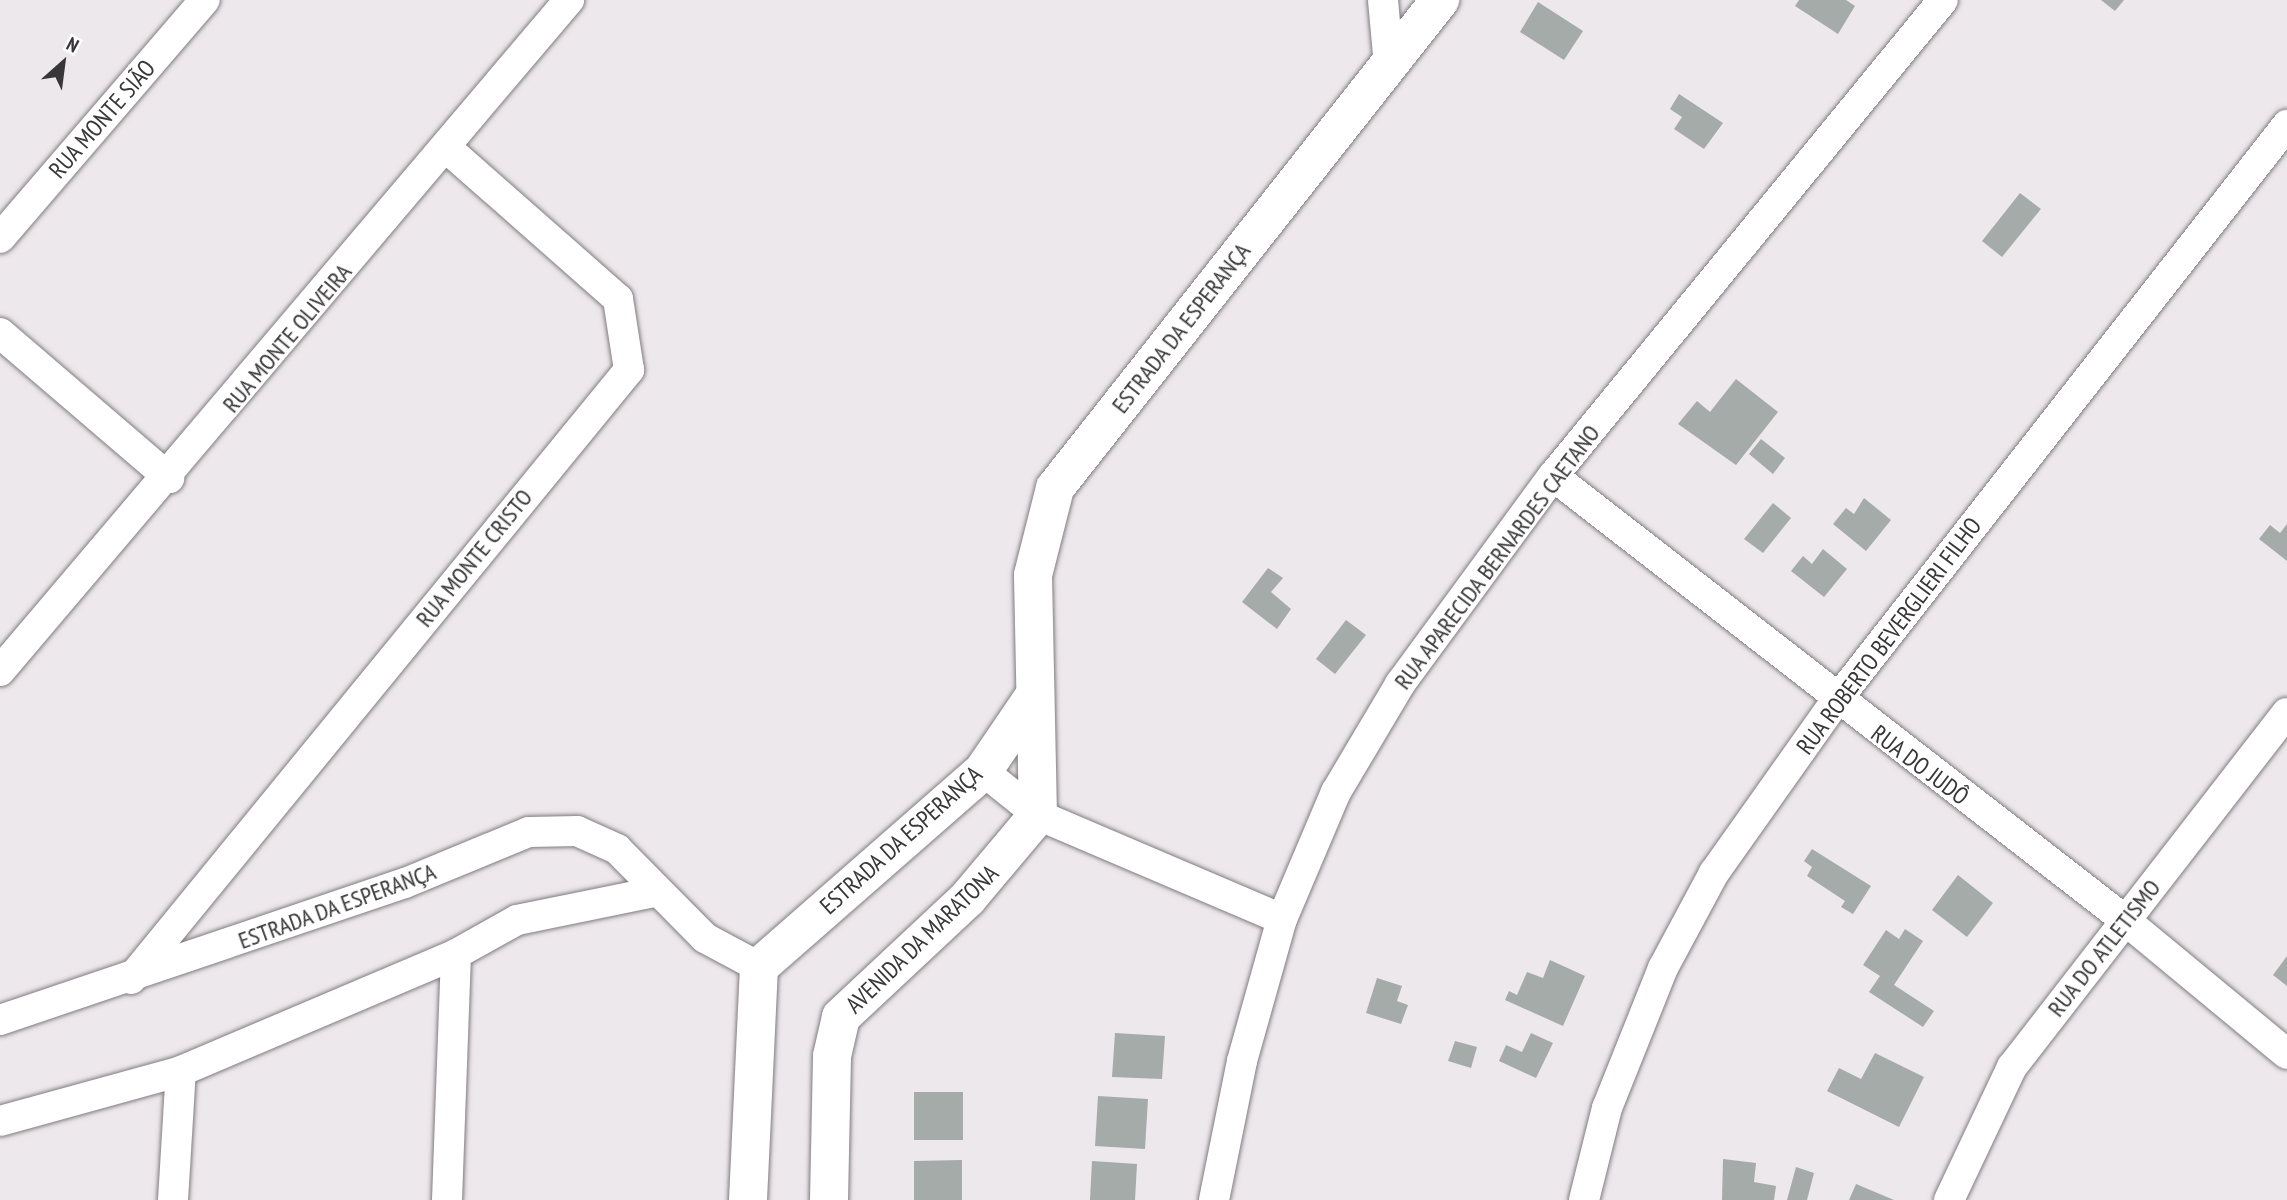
<!DOCTYPE html>
<html>
<head>
<meta charset="utf-8">
<style>
  body { margin:0 }
  #map { position:relative; width:2287px; height:1200px; overflow:hidden; background:#ede8ec; font-family:"PT Sans Narrow",sans-serif }
  div>[style] { position:absolute }
  .building>* { inset:0; background:#a5aba9 }
  .roads { filter:drop-shadow(0 0 2px #817c80) drop-shadow(0 0 2px #817c80) }
  .minor>* { height:30px; margin:-15px; padding:0 15px; transform-origin:15px; border-radius:15px; background:#fff }
  .tertiary>* { height:38px; margin:-19px; padding:0 19px; transform-origin:19px; border-radius:19px; background:#fff }
  span { translate:-50% -50%; white-space:nowrap; text-align:center; line-height:1.15; -webkit-text-stroke:5px #fff; paint-order:stroke }
  .street-label { font-size:24px; color:#383638 }
  .north { position:absolute; left:28px; top:28px; width:70px; height:70px; -webkit-text-stroke:5px #fff; paint-order:stroke; rotate:28deg; font-size:19px; font-weight:700; line-height:28px; text-align:center; color:#383638 }
  .north::after { content:''; display:block; margin:auto; width:24px; height:32px; background:#383638; clip-path:polygon(50% 0,100% 100%,50% 72%,0 100%) }
</style>
</head>
<body>
<div id="map">
  <div class="building">
    <div style="clip-path:polygon(1799px 0,1846px 0,1855px 6px,1838px 34px,1795px 6px)"></div>
    <div style="clip-path:polygon(2101px 0,2124px 0,2115px 11px)"></div>
    <div style="clip-path:polygon(1538px 2px,1583px 31px,1564px 60px,1520px 32px)"></div>
    <div style="clip-path:polygon(1679px 94px,1723px 123px,1704px 149px,1674px 129px,1682px 117px,1670px 109px)"></div>
    <div style="clip-path:polygon(2020px 193px,2041px 209px,2002px 257px,1982px 241px)"></div>
    <div style="clip-path:polygon(1736px 379px,1778px 412px,1736px 465px,1678px 424px,1697px 401px,1710px 412px)"></div>
    <div style="clip-path:polygon(1761px 439px,1785px 458px,1773px 474px,1749px 454px)"></div>
    <div style="clip-path:polygon(1864px 498px,1891px 520px,1866px 551px,1833px 524px,1846px 508px,1854px 514px)"></div>
    <div style="clip-path:polygon(1773px 503px,1791px 518px,1763px 553px,1744px 539px)"></div>
    <div style="clip-path:polygon(2287px 524px,2287px 561px,2259px 539px,2270px 525px,2280px 533px)"></div>
    <div style="clip-path:polygon(1823px 549px,1847px 569px,1824px 597px,1791px 571px,1803px 556px,1812px 564px)"></div>
    <div style="clip-path:polygon(1268px 568px,1283px 578px,1271px 592px,1291px 609px,1277px 629px,1242px 602px)"></div>
    <div style="clip-path:polygon(1346px 620px,1366px 635px,1335px 674px,1316px 659px)"></div>
    <div style="clip-path:polygon(1812px 849px,1871px 886px,1853px 914px,1841px 907px,1845px 901px,1807px 876px,1812px 867px,1804px 861px)"></div>
    <div style="clip-path:polygon(1958px 875px,1993px 903px,1967px 937px,1932px 910px)"></div>
    <div style="clip-path:polygon(1905px 929px,1923px 941px,1894px 985px,1934px 1011px,1923px 1027px,1869px 992px,1880px 976px,1863px 965px,1886px 930px,1899px 939px)"></div>
    <div style="clip-path:polygon(2287px 956px,2287px 986px,2273px 975px)"></div>
    <div style="clip-path:polygon(1550px 960px,1585px 976px,1563px 1026px,1505px 1000px,1509px 991px,1517px 995px,1527px 972px,1543px 978px)"></div>
    <div style="clip-path:polygon(1377px 978px,1402px 986px,1397px 1001px,1408px 1005px,1401px 1024px,1366px 1013px)"></div>
    <div style="clip-path:polygon(1115px 1033px,1165px 1036px,1162px 1079px,1112px 1077px)"></div>
    <div style="clip-path:polygon(1531px 1033px,1553px 1043px,1536px 1078px,1499px 1061px,1506px 1045px,1522px 1052px)"></div>
    <div style="clip-path:polygon(1455px 1041px,1477px 1047px,1471px 1068px,1448px 1061px)"></div>
    <div style="clip-path:polygon(1875px 1053px,1924px 1077px,1899px 1127px,1827px 1091px,1839px 1068px,1861px 1079px)"></div>
    <div style="clip-path:polygon(914px 1092px,963px 1092px,963px 1140px,914px 1140px)"></div>
    <div style="clip-path:polygon(1098px 1096px,1148px 1099px,1145px 1149px,1095px 1146px)"></div>
    <div style="clip-path:polygon(1723px 1159px,1756px 1163px,1754px 1182px,1776px 1186px,1774px 1200px,1722px 1200px)"></div>
    <div style="clip-path:polygon(962px 1160px,962px 1200px,914px 1200px,914px 1161px)"></div>
    <div style="clip-path:polygon(1092px 1161px,1137px 1164px,1135px 1200px,1090px 1200px)"></div>
    <div style="clip-path:polygon(1796px 1167px,1814px 1173px,1807px 1200px,1787px 1200px)"></div>
    <div style="clip-path:polygon(1856px 1184px,1894px 1200px,1849px 1200px)"></div>
  </div>
  <div class="roads">
    <div class="minor">
      <div style="left:1383px;top:0;width:66px;rotate:84.8deg"></div>
      <div style="left:0;top:238px;width:314px;rotate:-49.3deg"></div>
      <div style="left:0;top:333px;width:223px;rotate:40.6deg"></div>
      <div style="left:1553px;top:476px;width:724px;rotate:37.82deg"></div>
      <div style="left:2125px;top:920px;width:210px;rotate:39.6deg"></div>
      <div style="left:0;top:671px;width:880px;rotate:-49.7deg"></div>
      <div style="left:983px;top:771px;width:70px;rotate:38.7deg"></div>
      <div style="left:1038px;top:815px;width:265px;rotate:23.1deg"></div>
      <div style="left:131px;top:979px;width:787px;rotate:-50.73deg"></div>
      <div style="left:629px;top:370px;width:72px;rotate:-98.8deg"></div>
      <div style="left:618px;top:299px;width:227px;rotate:-138.6deg"></div>
      <div style="left:0;top:1020px;width:428px;rotate:-18.7deg"></div>
      <div style="left:405px;top:883px;width:134px;rotate:-22.4deg"></div>
      <div style="left:529px;top:832px;width:48px;rotate:-1.2deg"></div>
      <div style="left:577px;top:831px;width:44px;rotate:24.2deg"></div>
      <div style="left:617px;top:849px;width:125px;rotate:45.3deg"></div>
      <div style="left:705px;top:938px;width:61px;rotate:28.2deg"></div>
      <div style="left:0;top:1121px;width:188px;rotate:-15.4deg"></div>
      <div style="left:181px;top:1071px;width:299px;rotate:-23deg"></div>
      <div style="left:456px;top:954px;width:70px;rotate:-29.1deg"></div>
      <div style="left:517px;top:920px;width:141px;rotate:-11.5deg"></div>
      <div style="left:173px;top:1200px;width:129px;rotate:-86.5deg"></div>
      <div style="left:447px;top:1200px;width:246px;rotate:-87.9deg"></div>
      <div style="left:1214px;top:1200px;width:142px;rotate:-78.6deg"></div>
      <div style="left:1242px;top:1061px;width:148px;rotate:-74.3deg"></div>
      <div style="left:1282px;top:919px;width:138px;rotate:-67deg"></div>
      <div style="left:1336px;top:792px;width:126px;rotate:-59.3deg"></div>
      <div style="left:1400px;top:684px;width:258px;rotate:-53.7deg"></div>
      <div style="left:1553px;top:476px;width:615px;rotate:-50.67deg"></div>
      <div style="left:1584px;top:1200px;width:95px;rotate:-76deg"></div>
      <div style="left:1607px;top:1108px;width:151px;rotate:-68.2deg"></div>
      <div style="left:1663px;top:968px;width:108px;rotate:-61.8deg"></div>
      <div style="left:1714px;top:873px;width:211px;rotate:-54.7deg"></div>
      <div style="left:1836px;top:701px;width:732px;rotate:-51.94deg"></div>
      <div style="left:1949px;top:1200px;width:147px;rotate:-64.7deg"></div>
      <div style="left:2012px;top:1067px;width:448px;rotate:-52.2deg"></div>
    </div>
    <div class="tertiary">
      <div style="left:748px;top:1200px;width:233px;rotate:-87.3deg"></div>
      <div style="left:759px;top:967px;width:298px;rotate:-41.2deg"></div>
      <div style="left:983px;top:771px;width:87px;rotate:-55.8deg"></div>
      <div style="left:829px;top:1200px;width:144px;rotate:-88.8deg"></div>
      <div style="left:832px;top:1056px;width:40px;rotate:-77deg"></div>
      <div style="left:841px;top:1017px;width:174px;rotate:-43.1deg"></div>
      <div style="left:968px;top:898px;width:109px;rotate:-49.9deg"></div>
      <div style="left:1038px;top:815px;width:240px;rotate:-91.2deg"></div>
      <div style="left:1033px;top:575px;width:90px;rotate:-75.8deg"></div>
      <div style="left:1055px;top:488px;width:622px;rotate:-51.73deg"></div>
    </div>
  </div>
  <div class="street-label">
    <span style="left:102px;top:119px;rotate:-49deg">RUA MONTE SIÃO</span>
    <span style="left:1181px;top:328px;rotate:-52deg">ESTRADA DA ESPERANÇA</span>
    <span style="left:287px;top:338px;rotate:-50deg">RUA MONTE OLIVEIRA</span>
    <span style="left:1497px;top:557px;rotate:-53deg">RUA APARECIDA BERNARDES CAETANO</span>
    <span style="left:474px;top:558px;rotate:-51deg">RUA MONTE CRISTO</span>
    <span style="left:1889px;top:636px;rotate:-53deg">RUA ROBERTO BEVERGLIERI FILHO</span>
    <span style="left:1920px;top:765px;rotate:37deg">RUA DO JUDÔ</span>
    <span style="left:901px;top:840px;rotate:-42deg">ESTRADA DA ESPERANÇA</span>
    <span style="left:337px;top:906px;rotate:-20deg">ESTRADA DA ESPERANÇA</span>
    <span style="left:922px;top:939px;rotate:-44deg">AVENIDA DA MARATONA</span>
    <span style="left:2104px;top:948px;rotate:-52deg">RUA DO ATLETISMO</span>
  </div>
  <div class="north">N</div>
</div>
</body>
</html>
